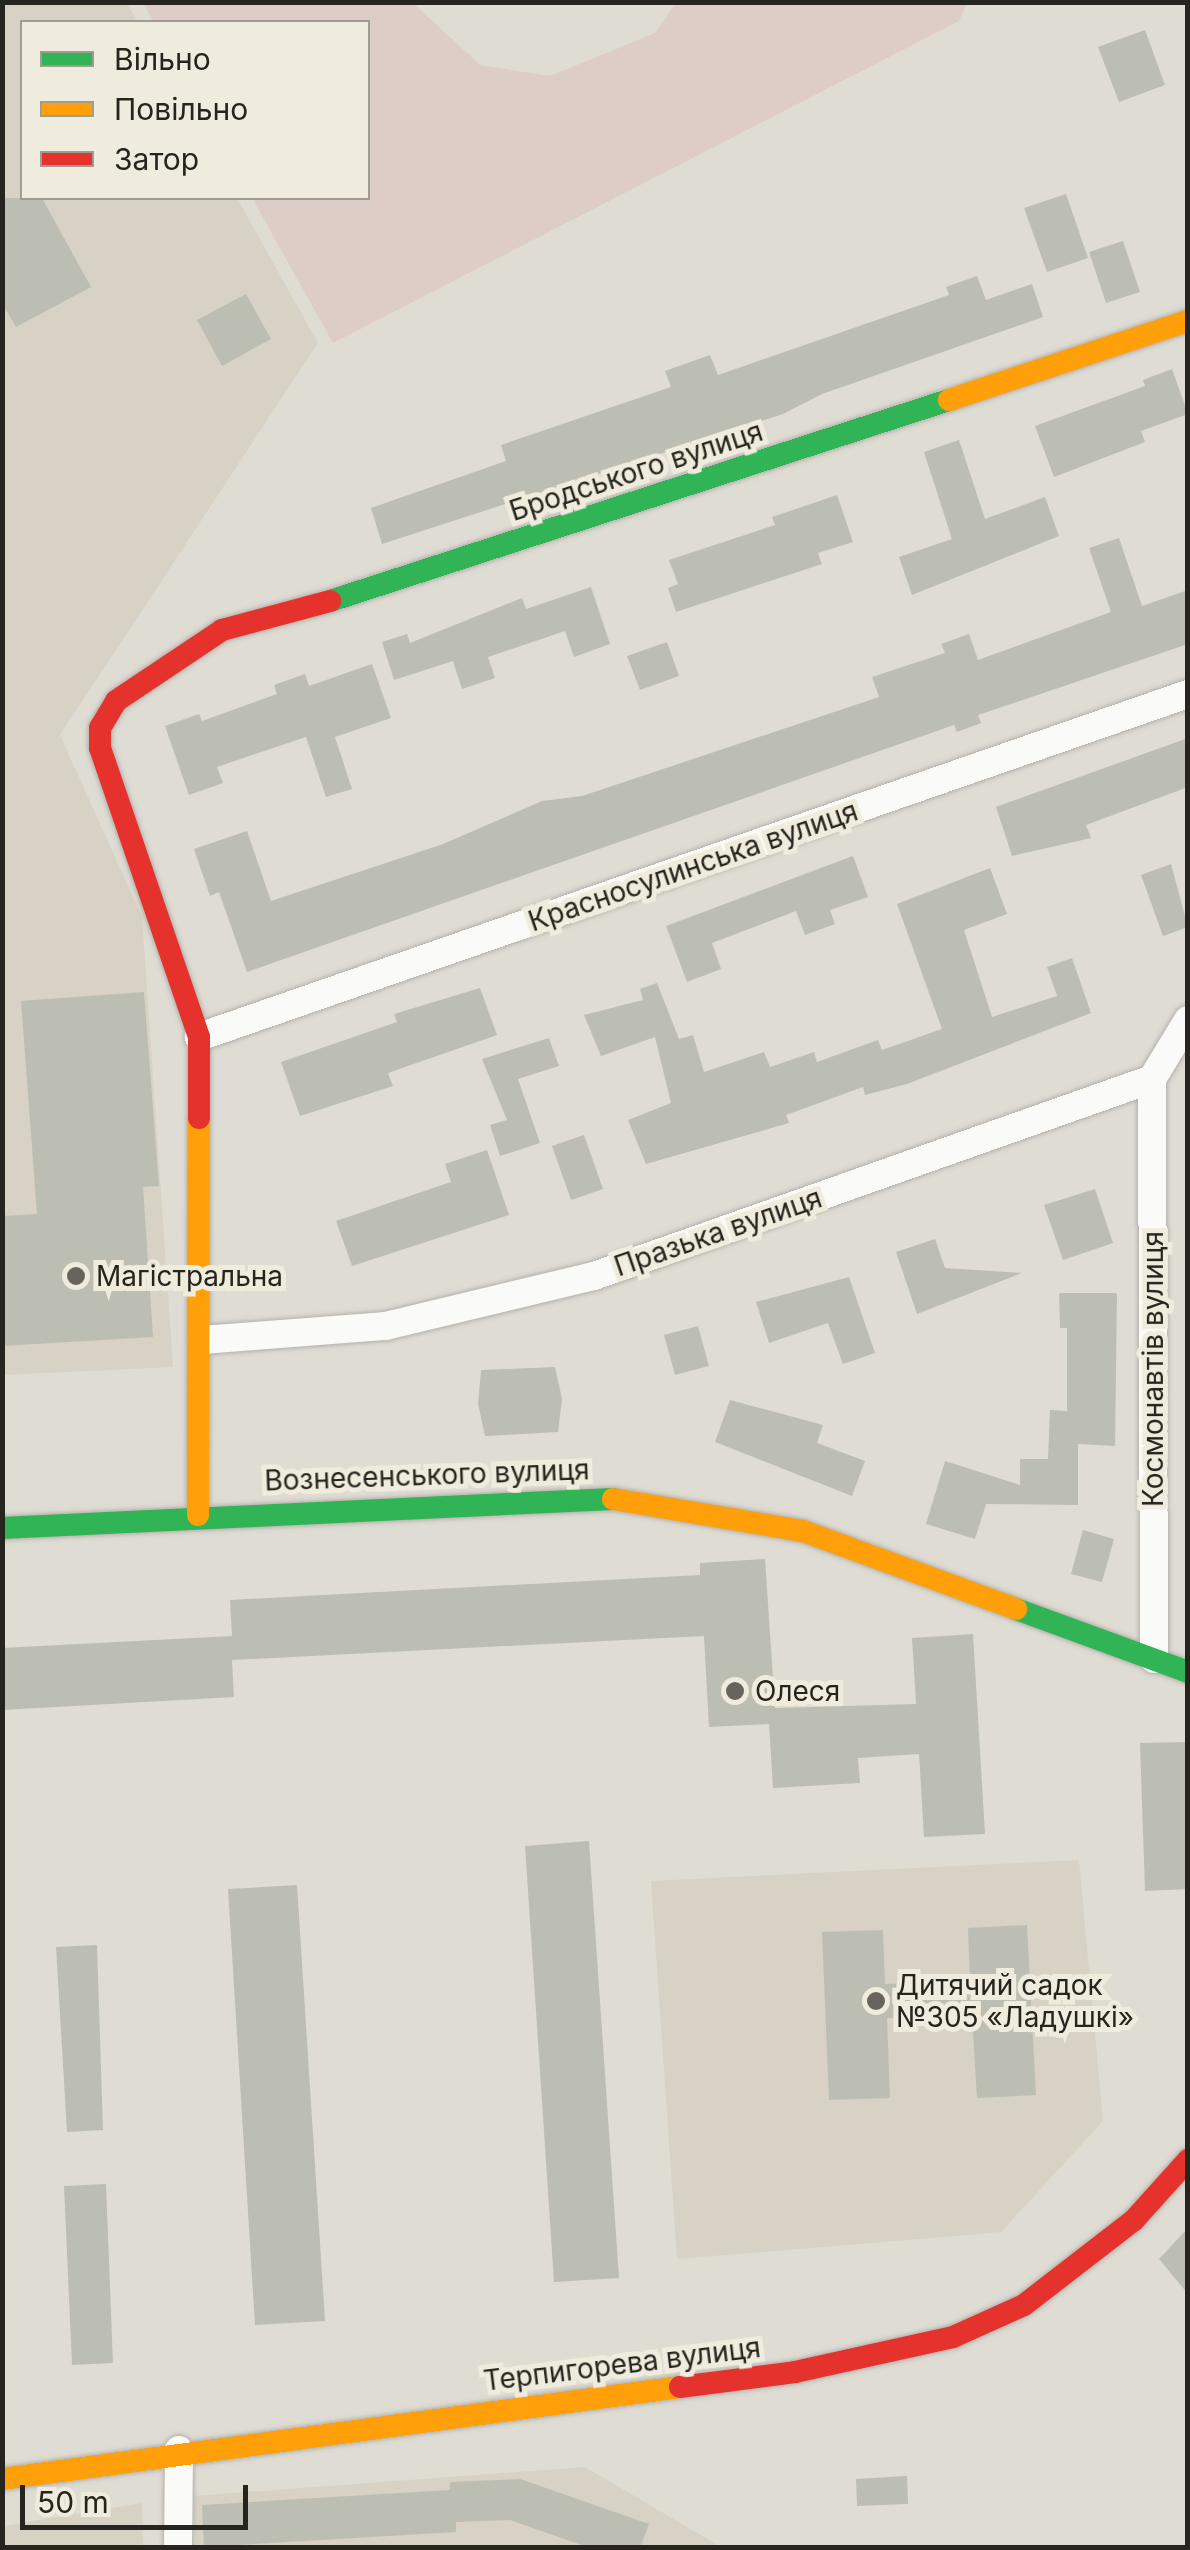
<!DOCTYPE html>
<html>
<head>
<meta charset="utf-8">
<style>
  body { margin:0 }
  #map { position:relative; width:1190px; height:2550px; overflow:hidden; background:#dfdcd4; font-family:Inter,sans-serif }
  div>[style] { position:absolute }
  .built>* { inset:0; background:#d7d2c3 }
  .green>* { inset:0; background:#decdc6 }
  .building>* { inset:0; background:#bcbeb3 }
  .roads { filter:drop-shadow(0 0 2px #b3b1ab) drop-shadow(0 0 2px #b3b1ab) }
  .street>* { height:28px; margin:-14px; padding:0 14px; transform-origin:14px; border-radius:14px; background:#fafaf9 }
  .fast>* { height:22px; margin:-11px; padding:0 11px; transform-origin:11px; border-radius:11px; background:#30b455 }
  .slow>* { height:22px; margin:-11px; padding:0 11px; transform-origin:11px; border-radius:11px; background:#ff9f0a }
  .jam>* { height:22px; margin:-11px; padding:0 11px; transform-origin:11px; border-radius:11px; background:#e5322d }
  .dots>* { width:28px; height:28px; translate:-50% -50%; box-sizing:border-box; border:5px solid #f0ecdd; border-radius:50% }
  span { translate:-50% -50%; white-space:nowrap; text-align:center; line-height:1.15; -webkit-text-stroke:10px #f0ecdd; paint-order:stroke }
  .street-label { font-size:28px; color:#26241f }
  .poi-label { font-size:28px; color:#26241f }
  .left { translate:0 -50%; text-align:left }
  .frame { position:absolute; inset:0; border:5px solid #26241f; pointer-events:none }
  .legend { position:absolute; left:20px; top:20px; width:350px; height:180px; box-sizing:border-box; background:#f0ecdd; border:2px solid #9f9c91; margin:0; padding:12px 18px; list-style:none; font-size:30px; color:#26241f }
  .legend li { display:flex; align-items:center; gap:20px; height:50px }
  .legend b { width:50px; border:2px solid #9f9c91 }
  .scale { position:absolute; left:20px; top:2485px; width:228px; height:45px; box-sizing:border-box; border:5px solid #26241f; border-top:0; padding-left:12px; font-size:30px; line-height:35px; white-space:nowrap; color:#26241f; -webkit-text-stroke:8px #f0ecdd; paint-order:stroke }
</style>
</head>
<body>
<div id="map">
  <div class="built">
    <div style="clip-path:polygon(3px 3px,127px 3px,138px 22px,22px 22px,22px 198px,237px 198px,318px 343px,60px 735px,142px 917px,173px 1367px,3px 1375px)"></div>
    <div style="clip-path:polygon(1079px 1860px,1103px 2121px,1001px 2232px,677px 2259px,651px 1881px)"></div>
    <div style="clip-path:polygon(585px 2467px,721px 2547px,196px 2547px,193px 2496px)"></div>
    <div style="clip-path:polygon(142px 2503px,143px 2547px,3px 2547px,3px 2526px)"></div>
  </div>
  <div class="green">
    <div style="clip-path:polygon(143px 3px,413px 3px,480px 65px,550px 76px,655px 33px,676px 3px,967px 3px,959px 21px,333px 343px,252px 198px,368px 198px,368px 22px,154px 22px)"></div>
  </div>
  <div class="building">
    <div style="clip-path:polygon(1145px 30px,1165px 85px,1119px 102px,1098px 47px)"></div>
    <div style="clip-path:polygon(1066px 194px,1088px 258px,1047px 272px,1024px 208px)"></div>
    <div style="clip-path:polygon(2px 198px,42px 198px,91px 287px,16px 327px,2px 303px)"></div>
    <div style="clip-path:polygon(1123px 241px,1140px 292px,1106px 303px,1089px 252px)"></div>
    <div style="clip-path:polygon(977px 276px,986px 300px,1032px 284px,1043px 317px,822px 394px,783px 414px,382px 544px,371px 508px,506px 461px,501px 445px,671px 387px,665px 371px,710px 355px,718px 375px,949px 295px,946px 287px)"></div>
    <div style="clip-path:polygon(246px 294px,271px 339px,222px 366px,197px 320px)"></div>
    <div style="clip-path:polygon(1172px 369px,1188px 414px,1141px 431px,1145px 442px,1054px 477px,1035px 426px,1145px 386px,1143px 380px)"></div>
    <div style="clip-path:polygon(959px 440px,985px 519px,1045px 497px,1059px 536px,912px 595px,899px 557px,952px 539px,924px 452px)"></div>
    <div style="clip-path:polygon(837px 495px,853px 542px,818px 553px,822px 564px,676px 612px,668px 588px,678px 584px,669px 560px,775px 525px,772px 517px)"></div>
    <div style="clip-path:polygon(1119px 538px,1142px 606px,1188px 590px,1188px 644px,978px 715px,981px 723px,957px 732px,954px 725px,247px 972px,219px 892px,210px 896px,194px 849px,247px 831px,271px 901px,443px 844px,542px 801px,582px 796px,879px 697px,872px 677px,945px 653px,941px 644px,969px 634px,978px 660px,1111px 612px,1089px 548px)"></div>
    <div style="clip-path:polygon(591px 587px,610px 644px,574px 657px,565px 631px,488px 657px,495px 678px,462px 689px,453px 661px,394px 680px,382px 642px,407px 634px,410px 643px,522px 598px,526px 609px)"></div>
    <div style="clip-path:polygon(667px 642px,679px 676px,640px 690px,627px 656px)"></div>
    <div style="clip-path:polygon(372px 664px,391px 718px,335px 737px,352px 789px,326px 797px,306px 737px,217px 767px,223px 783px,189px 795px,165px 726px,199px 714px,202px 721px,277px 694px,274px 685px,305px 674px,309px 686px)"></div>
    <div style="clip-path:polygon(1188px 738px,1188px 787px,1086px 825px,1091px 838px,1012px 856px,996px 807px)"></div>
    <div style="clip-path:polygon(853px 856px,868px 897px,830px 910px,835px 924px,805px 935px,796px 911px,712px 943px,721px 969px,687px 982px,666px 926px)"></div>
    <div style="clip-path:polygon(1171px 864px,1188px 927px,1163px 936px,1141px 875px)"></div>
    <div style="clip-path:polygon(990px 868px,1007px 914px,964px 930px,992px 1017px,1057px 996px,1047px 967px,1072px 958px,1091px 1013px,907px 1084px,865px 1095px,863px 1087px,786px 1115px,789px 1123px,646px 1164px,628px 1120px,671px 1103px,655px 1037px,601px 1056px,584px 1015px,643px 1000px,640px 989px,657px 983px,679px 1039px,693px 1035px,704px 1072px,764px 1052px,770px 1067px,814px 1052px,817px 1062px,878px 1040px,882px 1050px,942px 1029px,897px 904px)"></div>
    <div style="clip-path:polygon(480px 988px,497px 1035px,388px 1073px,393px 1086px,300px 1116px,281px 1062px,397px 1022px,394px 1014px)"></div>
    <div style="clip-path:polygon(144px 992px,159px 1186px,143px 1187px,153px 1337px,2px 1346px,2px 1216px,37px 1214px,21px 1001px)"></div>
    <div style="clip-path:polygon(549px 1038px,559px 1066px,518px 1079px,540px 1143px,500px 1156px,490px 1125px,507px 1120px,482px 1059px)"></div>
    <div style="clip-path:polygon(584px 1135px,603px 1189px,571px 1200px,552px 1146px)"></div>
    <div style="clip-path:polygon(487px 1150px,509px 1215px,352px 1266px,336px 1221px,451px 1182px,445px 1164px)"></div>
    <div style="clip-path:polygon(1095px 1189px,1113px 1243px,1063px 1260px,1044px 1205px)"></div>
    <div style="clip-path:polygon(935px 1239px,945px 1268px,1022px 1273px,917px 1314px,896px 1252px)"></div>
    <div style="clip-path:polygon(849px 1277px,875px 1353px,843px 1364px,828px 1323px,769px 1343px,756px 1302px)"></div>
    <div style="clip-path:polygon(1059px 1293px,1117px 1293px,1115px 1446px,1078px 1444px,1078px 1505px,986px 1504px,975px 1539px,926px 1524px,945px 1461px,1020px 1485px,1020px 1459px,1048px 1459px,1050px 1410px,1067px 1411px,1067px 1328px,1060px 1328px)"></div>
    <div style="clip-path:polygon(698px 1326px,709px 1366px,675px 1375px,664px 1335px)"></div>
    <div style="clip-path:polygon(555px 1367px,562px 1399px,558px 1432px,485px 1436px,478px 1404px,481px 1370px)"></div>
    <div style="clip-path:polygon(730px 1400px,823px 1425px,817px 1443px,865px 1461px,852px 1496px,715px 1442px)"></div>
    <div style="clip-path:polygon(1083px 1530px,1114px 1539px,1102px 1582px,1071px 1574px)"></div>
    <div style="clip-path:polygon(765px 1559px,775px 1708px,916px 1704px,912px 1638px,973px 1634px,985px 1834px,924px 1837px,919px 1754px,858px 1758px,860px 1783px,773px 1788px,769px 1724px,709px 1727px,704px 1636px,232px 1660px,234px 1697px,2px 1710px,2px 1648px,232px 1636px,230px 1600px,700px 1575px,700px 1563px)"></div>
    <div style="clip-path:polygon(1188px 1742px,1188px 1889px,1145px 1891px,1140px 1743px)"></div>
    <div style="clip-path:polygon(589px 1841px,619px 2278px,554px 2282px,525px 1846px)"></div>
    <div style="clip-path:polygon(297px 1885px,325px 2321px,255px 2325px,228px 1889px)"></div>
    <div style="clip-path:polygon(1027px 1925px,1036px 2095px,977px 2098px,972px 2015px,887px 2018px,890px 2098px,829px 2100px,822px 1932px,883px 1930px,885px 1984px,970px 1981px,968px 1928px)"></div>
    <div style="clip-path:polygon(97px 1945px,103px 2130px,67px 2132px,56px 1947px)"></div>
    <div style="clip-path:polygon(106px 2184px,113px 2363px,72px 2365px,64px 2186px)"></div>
    <div style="clip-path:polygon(1188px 2228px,1188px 2294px,1159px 2259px)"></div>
    <div style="clip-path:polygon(907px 2476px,908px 2504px,857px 2506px,856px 2479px)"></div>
    <div style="clip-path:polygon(520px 2479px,649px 2524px,640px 2548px,590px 2548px,510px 2520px,456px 2522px,456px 2532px,204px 2547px,202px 2505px,450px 2490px,450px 2482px)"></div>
  </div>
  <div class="roads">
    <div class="street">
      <div style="left:199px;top:1037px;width:1047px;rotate:-19.13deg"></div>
      <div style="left:1152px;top:1079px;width:580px;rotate:89.8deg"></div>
      <div style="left:203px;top:1340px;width:183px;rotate:-4.4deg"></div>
      <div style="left:385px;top:1326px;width:215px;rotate:-13.5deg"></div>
      <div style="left:594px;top:1276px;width:592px;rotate:-19.45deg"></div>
      <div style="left:1152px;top:1079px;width:69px;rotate:-58.6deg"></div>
      <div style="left:178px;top:2548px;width:98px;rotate:-89.4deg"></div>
    </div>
    <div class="fast">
      <div style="left:330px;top:601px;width:651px;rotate:-17.99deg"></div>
      <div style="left:2px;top:1528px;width:612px;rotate:-2.72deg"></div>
      <div style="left:1016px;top:1609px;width:183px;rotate:20.1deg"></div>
    </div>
    <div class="slow">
      <div style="left:949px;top:400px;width:252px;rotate:-18.3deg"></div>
      <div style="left:613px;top:1499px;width:193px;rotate:9.6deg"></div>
      <div style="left:803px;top:1531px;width:227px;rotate:20.1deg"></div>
      <div style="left:198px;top:1515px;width:397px;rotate:-89.9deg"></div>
      <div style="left:2px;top:2479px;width:684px;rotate:-7.73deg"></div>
    </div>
    <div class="jam">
      <div style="left:199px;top:1118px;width:81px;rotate:-90deg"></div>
      <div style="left:199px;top:1037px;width:305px;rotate:-108.9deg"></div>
      <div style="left:100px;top:748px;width:20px;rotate:-90deg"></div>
      <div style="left:100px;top:728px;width:31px;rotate:-59deg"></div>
      <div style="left:116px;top:701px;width:128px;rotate:-33.8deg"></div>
      <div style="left:222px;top:630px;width:112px;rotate:-15deg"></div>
      <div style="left:680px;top:2387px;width:116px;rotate:-7.4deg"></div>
      <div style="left:795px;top:2372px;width:162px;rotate:-12.5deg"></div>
      <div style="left:953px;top:2337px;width:78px;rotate:-24.3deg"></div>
      <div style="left:1024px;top:2305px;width:139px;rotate:-37.7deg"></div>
      <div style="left:1134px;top:2220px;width:81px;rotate:-48deg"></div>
    </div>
  </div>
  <div class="dots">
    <div style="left:76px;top:1276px;background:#67645e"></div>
    <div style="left:735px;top:1691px;background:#67645e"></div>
    <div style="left:876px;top:2001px;background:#67645e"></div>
  </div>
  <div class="street-label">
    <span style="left:636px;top:471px;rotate:-18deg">Бродського вулиця</span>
    <span style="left:693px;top:866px;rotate:-19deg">Красносулинська вулиця</span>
    <span style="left:718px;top:1232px;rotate:-19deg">Празька вулиця</span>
    <span style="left:1153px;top:1369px;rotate:-90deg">Космонавтів вулиця</span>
    <span style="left:427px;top:1475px;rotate:-2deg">Вознесенського вулиця</span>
    <span style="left:622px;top:2364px;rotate:-7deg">Терпигорева вулиця</span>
  </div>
  <div class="poi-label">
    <span class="left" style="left:96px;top:1276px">Магістральна</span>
    <span class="left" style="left:755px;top:1691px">Олеся</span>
    <span class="left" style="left:896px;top:2001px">Дитячий садок<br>№305 «Ладушкі»</span>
  </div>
  <div class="frame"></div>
  <ul class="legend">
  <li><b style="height:12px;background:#30b455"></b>Вільно</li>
  <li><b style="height:12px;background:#ff9f0a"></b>Повільно</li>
  <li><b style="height:12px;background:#e5322d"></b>Затор</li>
  </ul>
  <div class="scale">50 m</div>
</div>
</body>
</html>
